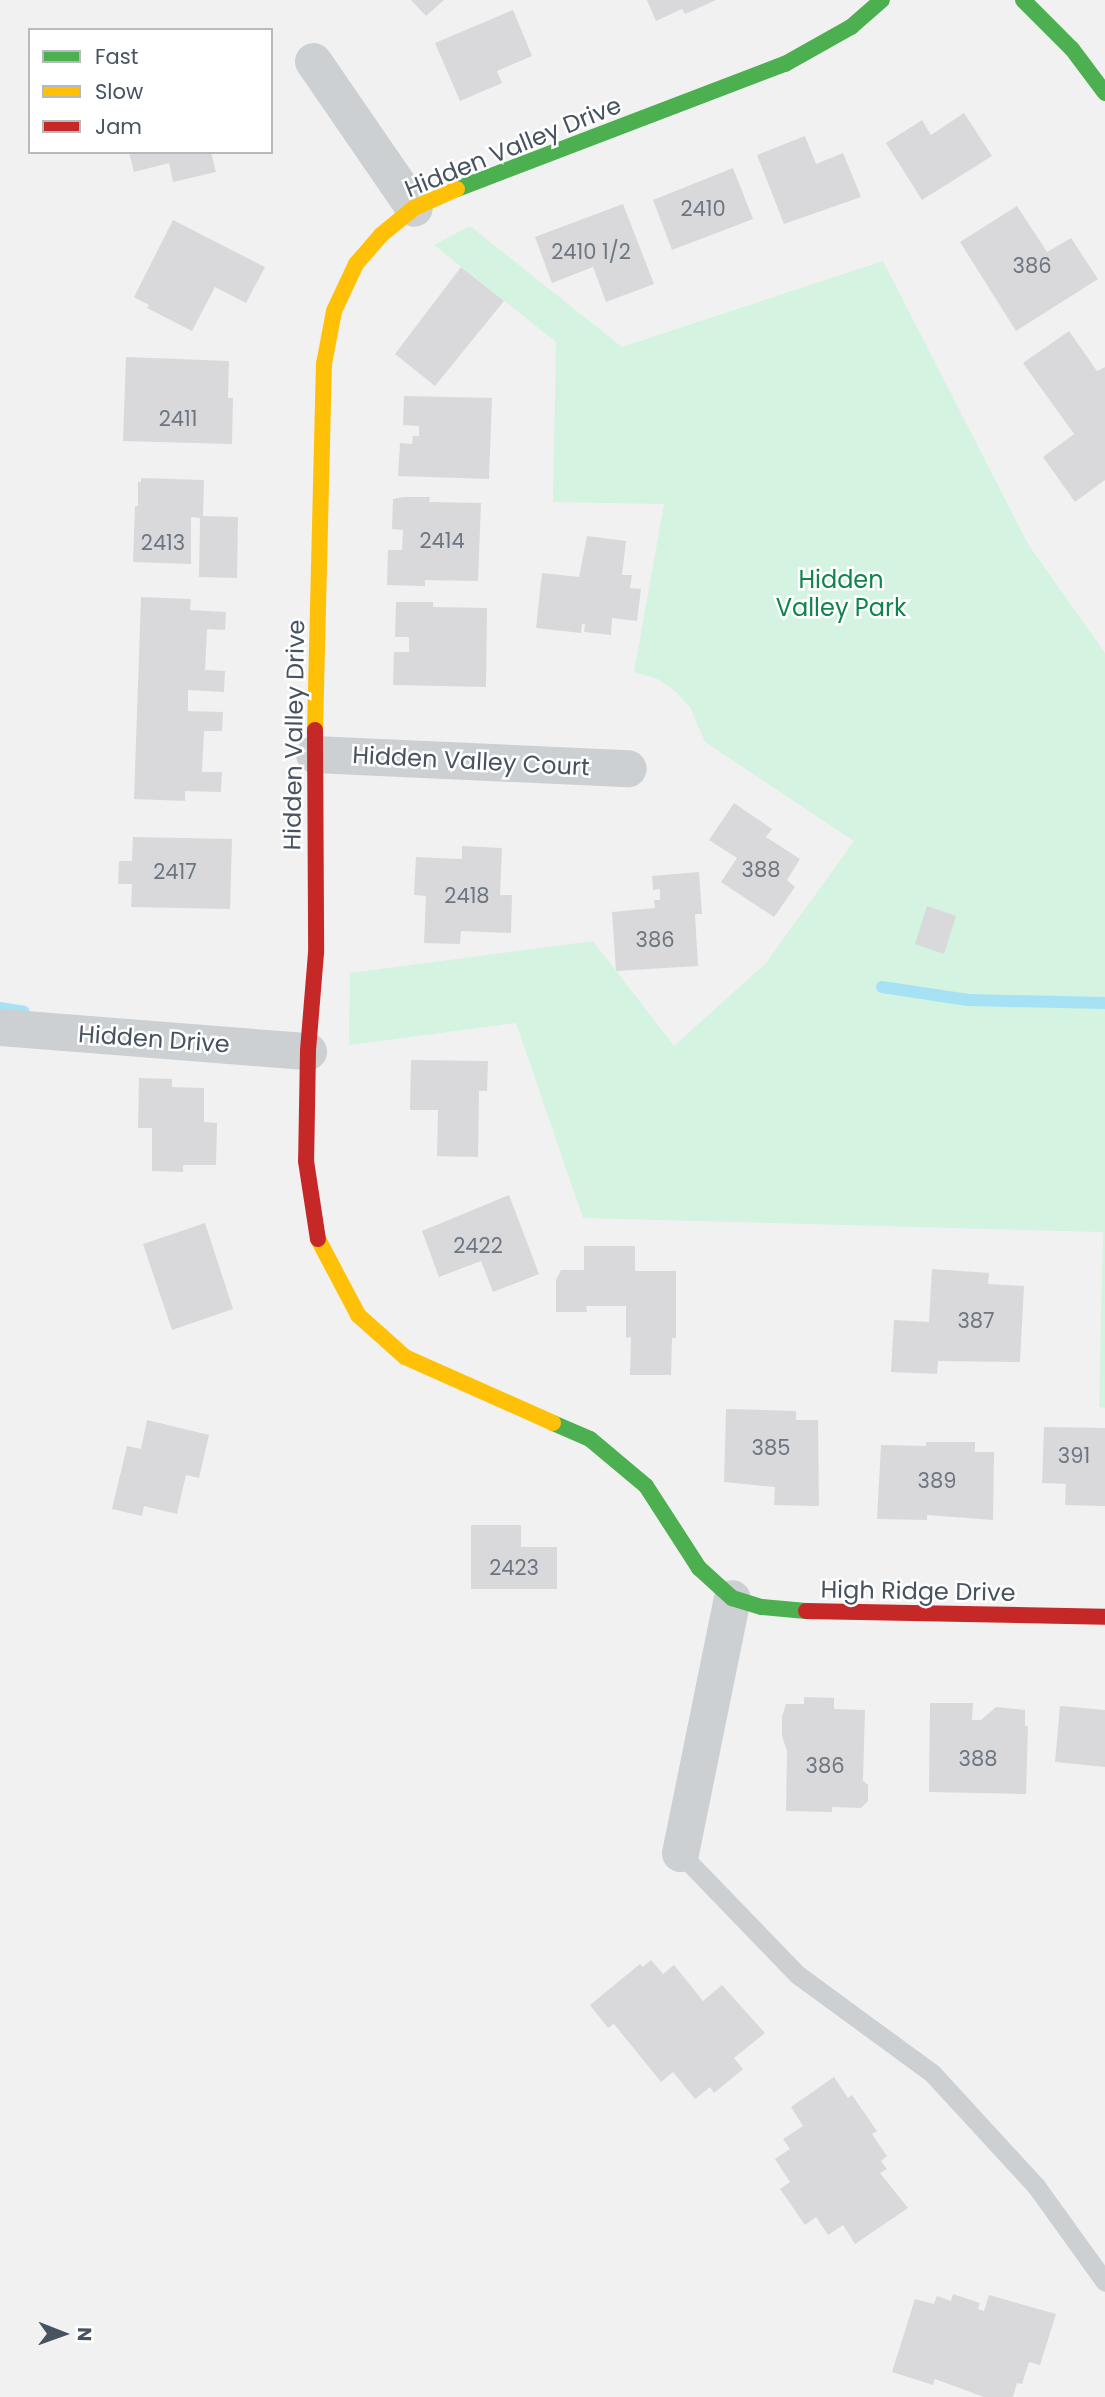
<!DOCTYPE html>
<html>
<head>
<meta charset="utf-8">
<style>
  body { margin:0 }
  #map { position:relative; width:1105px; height:2397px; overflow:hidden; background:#f2f1f1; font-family:Poppins,sans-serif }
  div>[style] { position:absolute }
  .green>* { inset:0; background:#d4f3e0 }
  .stream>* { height:12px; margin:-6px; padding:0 6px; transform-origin:6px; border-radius:6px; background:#a6e2f3 }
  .building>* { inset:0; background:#d9d9db }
  .lane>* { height:19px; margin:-9.5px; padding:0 9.5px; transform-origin:9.5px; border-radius:9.5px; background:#cdd0d2 }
  .street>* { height:37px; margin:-18.5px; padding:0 18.5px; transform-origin:18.5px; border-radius:18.5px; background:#cdd0d2 }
  .fast>* { height:16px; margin:-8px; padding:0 8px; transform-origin:8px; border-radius:8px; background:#4caf50 }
  .slow>* { height:16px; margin:-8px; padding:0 8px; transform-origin:8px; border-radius:8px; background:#ffc107 }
  .jam>* { height:16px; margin:-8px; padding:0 8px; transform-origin:8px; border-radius:8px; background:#c62828 }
  span { translate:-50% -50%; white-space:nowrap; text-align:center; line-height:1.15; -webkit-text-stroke:5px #fff; paint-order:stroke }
  .number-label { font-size:21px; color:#6d7680 }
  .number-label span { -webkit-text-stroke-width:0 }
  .street-label { font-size:24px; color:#475360 }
  .park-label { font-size:24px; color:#0f844c }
  .legend { position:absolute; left:28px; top:28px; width:245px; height:126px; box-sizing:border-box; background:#fff; border:2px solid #b5babf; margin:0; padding:9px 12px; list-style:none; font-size:21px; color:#475360 }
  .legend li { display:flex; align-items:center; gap:14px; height:35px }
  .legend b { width:35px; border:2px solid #b5babf }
  .north { position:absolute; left:28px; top:2299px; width:70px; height:70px; -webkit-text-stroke:5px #fff; paint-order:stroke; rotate:91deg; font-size:19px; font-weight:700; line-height:28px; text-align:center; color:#475360 }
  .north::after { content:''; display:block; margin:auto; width:24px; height:32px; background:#475360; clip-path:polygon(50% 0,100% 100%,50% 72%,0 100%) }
</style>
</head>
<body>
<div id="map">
  <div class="green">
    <div style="clip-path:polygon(470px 226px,622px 347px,883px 261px,1028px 544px,1105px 653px,1105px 1408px,1099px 1407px,1103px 1232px,583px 1218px,516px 1023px,349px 1045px,350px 973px,593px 941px,674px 1046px,766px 963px,854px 841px,705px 742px,690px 707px,675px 691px,658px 679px,634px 672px,664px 504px,553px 502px,556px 342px,434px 245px)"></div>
  </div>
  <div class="stream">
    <div style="left:882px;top:987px;width:87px;rotate:8.6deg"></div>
    <div style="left:968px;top:1000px;width:137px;rotate:1.3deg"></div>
    <div style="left:0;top:1008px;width:24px;rotate:9deg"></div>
  </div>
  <div class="building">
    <div style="clip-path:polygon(411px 0,444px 0,426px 16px)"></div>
    <div style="clip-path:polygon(647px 0,716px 0,685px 14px,682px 9px,656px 21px)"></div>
    <div style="clip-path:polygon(513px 10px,532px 56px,497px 71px,502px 83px,460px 101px,435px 43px)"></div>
    <div style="clip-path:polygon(964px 113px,992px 156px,922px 200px,886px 143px,922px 120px,931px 135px)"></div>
    <div style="clip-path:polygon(805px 136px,816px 164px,843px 153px,861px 197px,784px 224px,757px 155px)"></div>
    <div style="clip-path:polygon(129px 152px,211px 152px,216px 172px,173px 182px,169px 163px,134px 172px)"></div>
    <div style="clip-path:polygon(733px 168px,753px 219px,672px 250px,653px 200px)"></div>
    <div style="clip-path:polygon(623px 204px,654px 284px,606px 302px,593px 267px,552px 283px,535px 237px)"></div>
    <div style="clip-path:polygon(1017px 206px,1047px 252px,1071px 238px,1098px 279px,1016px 331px,960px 242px)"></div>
    <div style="clip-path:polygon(173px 220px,265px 267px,246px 303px,215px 287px,192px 331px,147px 308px,149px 305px,134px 297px)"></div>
    <div style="clip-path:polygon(461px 267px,504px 301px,435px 386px,395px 354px)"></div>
    <div style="clip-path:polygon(1069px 331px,1097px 371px,1105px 367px,1105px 480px,1075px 502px,1043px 457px,1074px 434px,1023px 363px)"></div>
    <div style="clip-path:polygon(126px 357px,229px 361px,228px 398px,233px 398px,232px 444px,123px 441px)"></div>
    <div style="clip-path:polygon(404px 396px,492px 398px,489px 479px,398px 476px,400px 443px,412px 444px,413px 436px,419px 436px,419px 426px,403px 425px)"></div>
    <div style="clip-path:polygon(141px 478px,204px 480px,203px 516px,238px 517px,237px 578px,199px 577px,200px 518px,191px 517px,191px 564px,133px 562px,135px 506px,138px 506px,138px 482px,141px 482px)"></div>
    <div style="clip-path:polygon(403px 497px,430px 497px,429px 502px,481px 503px,478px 581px,425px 580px,425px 586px,387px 585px,388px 550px,402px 550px,403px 530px,392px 529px,393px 499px)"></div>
    <div style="clip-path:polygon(587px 536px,626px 541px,622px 575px,632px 575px,630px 588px,641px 589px,637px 621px,612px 618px,611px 635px,584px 632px,585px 624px,582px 624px,581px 633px,536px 628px,542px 573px,579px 577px)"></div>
    <div style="clip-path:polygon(141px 597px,191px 599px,190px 610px,226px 612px,225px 630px,207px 629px,205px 670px,225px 671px,224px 692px,188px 690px,188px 711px,223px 712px,222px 731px,204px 731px,202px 772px,222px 772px,221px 792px,185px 791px,185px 801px,134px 799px)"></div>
    <div style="clip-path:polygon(396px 602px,433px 602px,433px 607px,487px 608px,486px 687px,393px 685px,394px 652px,409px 652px,409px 637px,395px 637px)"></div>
    <div style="clip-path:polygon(734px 803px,772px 829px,766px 837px,800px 859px,787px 880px,795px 887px,774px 917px,721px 882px,737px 858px,709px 840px)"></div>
    <div style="clip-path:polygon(133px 837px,232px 839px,230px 909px,131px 907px,132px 884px,118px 884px,119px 861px,132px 861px)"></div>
    <div style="clip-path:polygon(462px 846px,502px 848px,500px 895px,512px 895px,511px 933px,461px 931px,460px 944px,424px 943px,426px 896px,414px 895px,416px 857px,462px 859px)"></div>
    <div style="clip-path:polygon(699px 872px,702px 914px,695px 914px,698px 966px,616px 971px,612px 912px,655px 908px,654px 900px,660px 900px,660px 889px,653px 890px,652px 876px)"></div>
    <div style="clip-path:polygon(927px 906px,956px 916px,944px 954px,915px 944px)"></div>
    <div style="clip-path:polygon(411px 1060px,488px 1061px,487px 1091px,479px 1091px,478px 1157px,437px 1156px,438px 1110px,410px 1110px)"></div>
    <div style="clip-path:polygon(139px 1078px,172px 1079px,172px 1087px,204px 1088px,204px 1122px,217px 1123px,216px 1165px,183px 1165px,183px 1172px,152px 1171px,152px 1128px,138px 1128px)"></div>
    <div style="clip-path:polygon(509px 1195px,539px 1274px,493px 1292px,481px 1261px,439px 1277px,422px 1231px)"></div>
    <div style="clip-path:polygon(205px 1223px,233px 1309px,172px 1330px,143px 1244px)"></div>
    <div style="clip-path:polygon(584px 1246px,635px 1246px,635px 1271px,676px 1271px,676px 1338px,672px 1338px,671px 1375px,630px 1375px,631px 1337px,626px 1338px,626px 1306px,586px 1306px,587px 1312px,556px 1312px,556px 1280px,561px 1270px,584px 1270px)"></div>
    <div style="clip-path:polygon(932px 1269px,989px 1273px,988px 1284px,1024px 1286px,1020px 1362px,938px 1361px,937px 1374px,891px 1372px,894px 1320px,929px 1322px)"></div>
    <div style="clip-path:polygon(726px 1409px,796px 1411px,796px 1420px,818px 1420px,819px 1506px,774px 1505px,775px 1487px,724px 1482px)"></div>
    <div style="clip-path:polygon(147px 1420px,209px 1435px,199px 1478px,186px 1475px,177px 1514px,144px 1506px,142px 1516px,112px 1509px,127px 1446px,141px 1449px)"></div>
    <div style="clip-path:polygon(1044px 1427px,1105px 1428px,1105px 1506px,1065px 1505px,1066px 1484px,1042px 1483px)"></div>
    <div style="clip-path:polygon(926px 1442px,975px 1442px,975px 1452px,994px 1452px,993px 1520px,927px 1515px,927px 1520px,877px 1519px,881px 1445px,926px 1446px)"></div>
    <div style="clip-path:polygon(471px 1525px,521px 1525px,521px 1547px,557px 1547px,557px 1589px,471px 1589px)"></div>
    <div style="clip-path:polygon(804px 1697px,834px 1698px,834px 1709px,865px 1710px,863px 1781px,868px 1785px,868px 1801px,861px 1808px,832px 1807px,832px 1812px,786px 1811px,787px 1751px,782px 1736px,782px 1717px,786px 1704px,804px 1704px)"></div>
    <div style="clip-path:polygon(930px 1703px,973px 1703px,972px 1720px,981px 1720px,996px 1707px,1025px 1710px,1025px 1726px,1028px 1726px,1026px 1794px,929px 1792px)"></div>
    <div style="clip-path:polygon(1060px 1706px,1105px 1710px,1105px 1767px,1055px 1762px)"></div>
    <div style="clip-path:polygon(651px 1960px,663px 1974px,674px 1965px,703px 2001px,722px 1985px,765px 2033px,734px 2058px,743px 2069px,714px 2093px,710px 2087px,695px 2099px,673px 2072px,661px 2082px,614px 2024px,608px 2028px,590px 2005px,640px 1964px,643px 1967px)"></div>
    <div style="clip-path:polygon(834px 2077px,848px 2098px,852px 2095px,877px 2131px,872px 2134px,887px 2156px,881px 2161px,887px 2169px,880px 2173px,908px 2208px,855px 2244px,843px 2225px,828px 2235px,816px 2217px,805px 2225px,780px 2189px,790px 2182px,775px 2159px,790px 2149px,783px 2139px,803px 2126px,791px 2107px)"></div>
    <div style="clip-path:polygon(953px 2294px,980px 2303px,978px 2309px,984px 2311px,989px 2295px,1056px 2314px,1040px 2365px,1029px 2362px,1022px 2384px,1017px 2383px,1013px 2397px,984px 2397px,935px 2379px,933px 2385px,892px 2372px,915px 2299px,934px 2304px,937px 2296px,951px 2301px)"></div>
  </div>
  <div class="lane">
    <div style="left:680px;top:1853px;width:170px;rotate:46deg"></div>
    <div style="left:798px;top:1975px;width:166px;rotate:36.2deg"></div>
    <div style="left:932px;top:2073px;width:154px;rotate:47.4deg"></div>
    <div style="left:1036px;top:2186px;width:118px;rotate:54.3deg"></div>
  </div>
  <div class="street">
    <div style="left:313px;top:61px;width:178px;rotate:55.5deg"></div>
    <div style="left:314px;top:754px;width:314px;rotate:2.6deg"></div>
    <div style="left:0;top:1027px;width:309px;rotate:4.5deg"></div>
    <div style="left:680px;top:1853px;width:260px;rotate:-78.5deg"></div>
  </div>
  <div class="fast">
    <div style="left:1023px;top:0;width:69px;rotate:45deg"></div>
    <div style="left:1072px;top:49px;width:55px;rotate:53.1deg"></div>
    <div style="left:457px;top:189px;width:351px;rotate:-20.9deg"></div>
    <div style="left:785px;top:64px;width:76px;rotate:-29.3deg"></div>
    <div style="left:851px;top:27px;width:41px;rotate:-41.1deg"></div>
    <div style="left:553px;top:1423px;width:40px;rotate:23.4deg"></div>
    <div style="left:590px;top:1439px;width:73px;rotate:40deg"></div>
    <div style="left:646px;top:1486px;width:98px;rotate:57.1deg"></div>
    <div style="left:699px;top:1568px;width:45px;rotate:42.3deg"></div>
    <div style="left:732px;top:1598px;width:31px;rotate:17deg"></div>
    <div style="left:762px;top:1607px;width:44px;rotate:5.2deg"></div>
  </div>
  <div class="slow">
    <div style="left:315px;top:730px;width:366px;rotate:-88.6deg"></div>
    <div style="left:324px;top:364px;width:54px;rotate:-79.3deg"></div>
    <div style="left:334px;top:311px;width:52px;rotate:-64.9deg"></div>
    <div style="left:356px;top:264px;width:38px;rotate:-49deg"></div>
    <div style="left:381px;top:235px;width:43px;rotate:-39.3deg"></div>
    <div style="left:414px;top:208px;width:47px;rotate:-23.8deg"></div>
    <div style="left:318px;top:1239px;width:86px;rotate:62.2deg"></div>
    <div style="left:358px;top:1315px;width:63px;rotate:41.8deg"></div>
    <div style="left:405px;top:1357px;width:162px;rotate:24deg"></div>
  </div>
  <div class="jam">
    <div style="left:315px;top:730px;width:223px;rotate:89.7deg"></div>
    <div style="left:316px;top:953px;width:98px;rotate:94.7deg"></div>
    <div style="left:308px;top:1051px;width:110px;rotate:91deg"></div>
    <div style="left:306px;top:1161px;width:79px;rotate:81.3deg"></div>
    <div style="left:806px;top:1611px;width:299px;rotate:1.1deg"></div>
  </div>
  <div class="number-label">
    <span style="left:703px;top:209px">2410</span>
    <span style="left:591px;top:252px">2410 1/2</span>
    <span style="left:1032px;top:266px">386</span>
    <span style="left:178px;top:419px">2411</span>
    <span style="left:442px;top:541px">2414</span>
    <span style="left:163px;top:543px">2413</span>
    <span style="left:761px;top:870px">388</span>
    <span style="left:175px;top:872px">2417</span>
    <span style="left:467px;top:896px">2418</span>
    <span style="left:655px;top:940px">386</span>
    <span style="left:478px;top:1246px">2422</span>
    <span style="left:976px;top:1321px">387</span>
    <span style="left:771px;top:1448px">385</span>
    <span style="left:1074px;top:1456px">391</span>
    <span style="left:937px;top:1481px">389</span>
    <span style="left:514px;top:1568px">2423</span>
    <span style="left:978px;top:1759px">388</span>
    <span style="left:825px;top:1766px">386</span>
  </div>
  <div class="street-label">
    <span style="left:513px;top:147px;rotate:-22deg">Hidden Valley Drive</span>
    <span style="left:294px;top:735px;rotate:-89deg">Hidden Valley Drive</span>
    <span style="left:471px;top:761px;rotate:3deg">Hidden Valley Court</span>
    <span style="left:154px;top:1039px;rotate:4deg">Hidden Drive</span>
    <span style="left:918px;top:1591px;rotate:1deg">High Ridge Drive</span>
  </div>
  <div class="park-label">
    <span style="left:841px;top:594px">Hidden<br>Valley Park</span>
  </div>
  <ul class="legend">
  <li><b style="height:9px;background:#4caf50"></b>Fast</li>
  <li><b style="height:9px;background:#ffc107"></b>Slow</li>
  <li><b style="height:9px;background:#c62828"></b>Jam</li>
  </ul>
  <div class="north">N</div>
</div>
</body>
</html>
